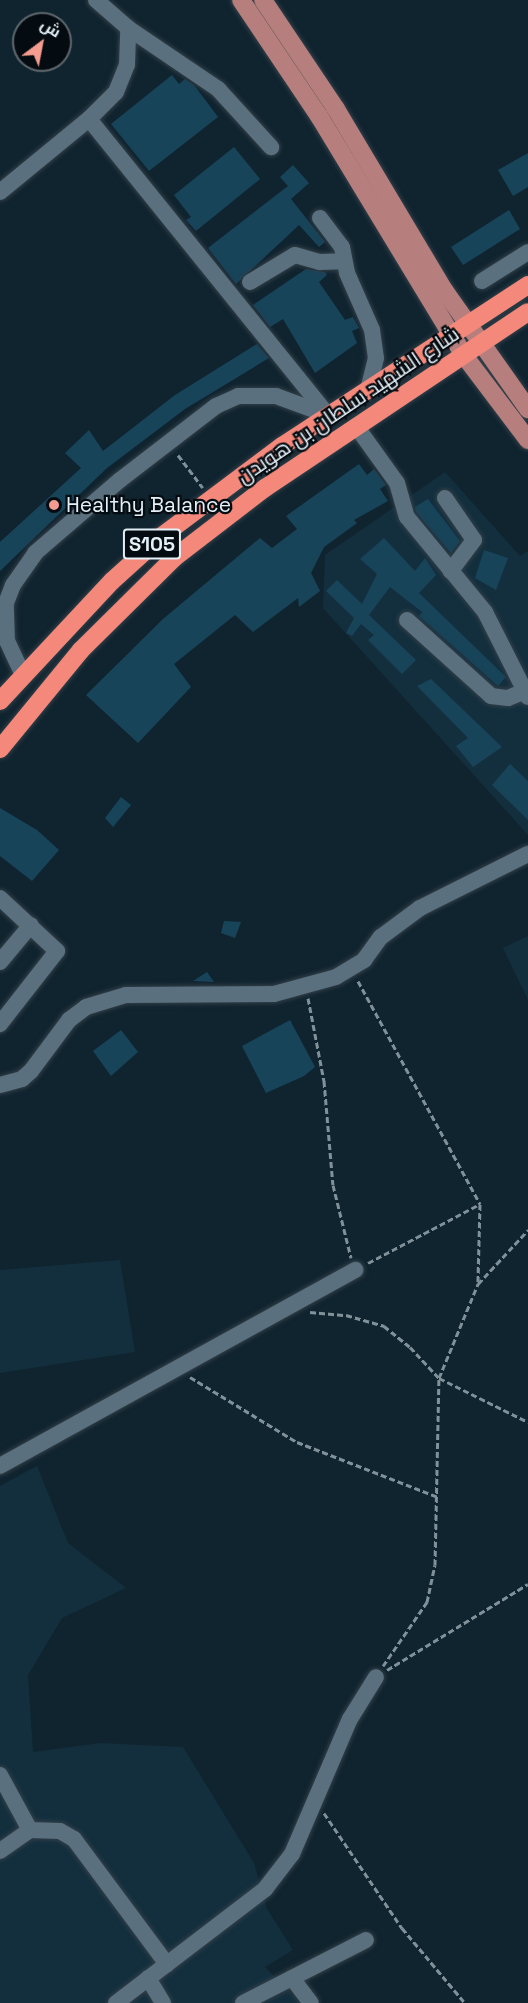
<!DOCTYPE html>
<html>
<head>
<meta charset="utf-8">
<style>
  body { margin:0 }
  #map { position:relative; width:528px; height:2003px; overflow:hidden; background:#10242f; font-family:"Space Grotesk",Cairo,sans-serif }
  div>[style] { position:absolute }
  .built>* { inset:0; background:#132f3e }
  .building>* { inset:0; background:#18445a }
  .path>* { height:3px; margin-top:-1.5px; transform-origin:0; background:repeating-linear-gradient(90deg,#81919a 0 6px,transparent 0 9px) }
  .roads { filter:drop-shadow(0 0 2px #323f48) drop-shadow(0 0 2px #323f48) }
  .minor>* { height:16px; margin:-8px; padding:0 8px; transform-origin:8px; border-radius:8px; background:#5a707e }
  .major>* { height:18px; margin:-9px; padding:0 9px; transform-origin:9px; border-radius:9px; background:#b67e7c }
  .highway>* { height:18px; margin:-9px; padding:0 9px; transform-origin:9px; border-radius:9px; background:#f4887a }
  .dots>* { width:16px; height:16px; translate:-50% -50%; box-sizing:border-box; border:3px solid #050c11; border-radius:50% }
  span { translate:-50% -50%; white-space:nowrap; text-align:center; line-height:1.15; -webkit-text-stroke:4.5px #050c11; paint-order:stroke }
  .shield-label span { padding:2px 4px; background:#050c11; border:2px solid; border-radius:4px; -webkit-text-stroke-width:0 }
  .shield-label { font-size:20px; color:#e4f0f8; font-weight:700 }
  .street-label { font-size:21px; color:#e4f0f8 }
  .poi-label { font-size:21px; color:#e4f0f8 }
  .left { translate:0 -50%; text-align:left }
  .north { position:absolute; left:12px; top:12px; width:60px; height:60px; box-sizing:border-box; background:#050c11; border:2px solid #5e676d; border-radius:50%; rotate:32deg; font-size:16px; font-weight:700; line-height:24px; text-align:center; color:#e4f0f8 }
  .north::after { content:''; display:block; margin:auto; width:21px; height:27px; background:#f59c90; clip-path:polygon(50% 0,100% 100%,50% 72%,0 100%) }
</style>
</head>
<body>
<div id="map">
  <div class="built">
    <div style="clip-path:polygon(445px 472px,520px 556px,528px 551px,528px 835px,323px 608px,325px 555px)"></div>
    <div style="clip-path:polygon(528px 936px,528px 1000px,503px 948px)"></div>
    <div style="clip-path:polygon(120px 1260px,135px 1352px,0 1373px,0 1270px)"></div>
    <div style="clip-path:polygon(37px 1466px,68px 1543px,126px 1588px,62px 1618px,28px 1675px,33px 1752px,100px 1743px,183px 1747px,254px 1863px,267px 1909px,293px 1950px,265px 1967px,301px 2003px,0 2003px,0 1486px)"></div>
  </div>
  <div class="building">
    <div style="clip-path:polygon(172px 75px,179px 84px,185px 79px,194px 85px,218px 117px,149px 171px,111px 124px)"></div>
    <div style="clip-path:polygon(234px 147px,260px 179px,196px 231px,186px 220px,191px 217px,174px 195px)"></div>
    <div style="clip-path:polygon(528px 153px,528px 187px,513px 196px,498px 170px)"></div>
    <div style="clip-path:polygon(293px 165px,309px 183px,291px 199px,325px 242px,319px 247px,299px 225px,236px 284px,208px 248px,288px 186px,280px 177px)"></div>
    <div style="clip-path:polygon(509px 210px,520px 229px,463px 265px,451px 247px)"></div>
    <div style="clip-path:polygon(306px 269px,325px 272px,327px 275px,319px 282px,345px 320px,353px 317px,359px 328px,352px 331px,357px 343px,315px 373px,283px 319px,270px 327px,253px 305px)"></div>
    <div style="clip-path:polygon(257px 344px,269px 358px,185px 409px,107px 468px,0 571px,0 542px,81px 468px,65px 453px,89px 430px,103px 451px,175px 395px)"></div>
    <div style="clip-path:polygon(359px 464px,367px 475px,374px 469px,386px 485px,380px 489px,388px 501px,354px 520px,357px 523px,324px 547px,311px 573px,320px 591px,299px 607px,298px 598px,253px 632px,235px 615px,174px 664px,191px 687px,138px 743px,86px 695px,163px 619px,260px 538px,272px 548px,297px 529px,286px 516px)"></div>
    <div style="clip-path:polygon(428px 499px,460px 541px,451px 553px,416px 512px,415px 507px)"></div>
    <div style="clip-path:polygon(384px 538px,415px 571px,425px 558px,436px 575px,419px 593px,506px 677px,498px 686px,419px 616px,422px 612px,390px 587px,369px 615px,416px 660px,402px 674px,368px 640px,374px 635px,361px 624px,352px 636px,346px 633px,354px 618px,326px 591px,337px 580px,362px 604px,377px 574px,360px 559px)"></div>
    <div style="clip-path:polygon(484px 550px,508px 558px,496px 590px,475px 578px)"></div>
    <div style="clip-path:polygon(431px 679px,502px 747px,473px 767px,456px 746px,468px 738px,417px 686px)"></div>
    <div style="clip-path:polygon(510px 764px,528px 781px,528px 820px,492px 785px)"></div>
    <div style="clip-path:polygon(121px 797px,131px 805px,113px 827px,105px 818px)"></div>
    <div style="clip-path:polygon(0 808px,37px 830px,59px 850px,32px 881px,0 856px)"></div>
    <div style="clip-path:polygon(224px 921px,241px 922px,235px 938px,221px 933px)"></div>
    <div style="clip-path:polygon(207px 972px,214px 982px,193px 981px)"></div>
    <div style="clip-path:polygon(290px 1020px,315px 1067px,304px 1076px,266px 1093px,242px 1046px)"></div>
    <div style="clip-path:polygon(121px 1030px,138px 1052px,111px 1076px,93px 1051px)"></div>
  </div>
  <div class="path">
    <div style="left:178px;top:455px;width:41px;rotate:52.9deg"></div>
    <div style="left:358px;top:981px;width:254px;rotate:61.3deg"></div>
    <div style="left:480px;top:1204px;width:79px;rotate:91.5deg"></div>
    <div style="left:308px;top:998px;width:85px;rotate:79.1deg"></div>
    <div style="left:324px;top:1081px;width:104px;rotate:85.1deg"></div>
    <div style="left:333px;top:1185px;width:75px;rotate:76.1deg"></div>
    <div style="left:368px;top:1263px;width:127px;rotate:-27.8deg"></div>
    <div style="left:310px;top:1312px;width:36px;rotate:5deg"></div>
    <div style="left:346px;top:1315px;width:40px;rotate:16deg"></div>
    <div style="left:384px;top:1326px;width:33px;rotate:39deg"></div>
    <div style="left:410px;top:1347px;width:42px;rotate:46.9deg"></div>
    <div style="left:439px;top:1378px;width:99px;rotate:26.3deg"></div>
    <div style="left:190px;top:1377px;width:125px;rotate:31.3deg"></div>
    <div style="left:297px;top:1442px;width:151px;rotate:21.3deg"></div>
    <div style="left:383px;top:1666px;width:78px;rotate:-55.5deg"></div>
    <div style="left:427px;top:1602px;width:38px;rotate:-78deg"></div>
    <div style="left:435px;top:1565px;width:187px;rotate:-88.8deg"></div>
    <div style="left:439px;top:1378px;width:102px;rotate:-67.5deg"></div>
    <div style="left:478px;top:1284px;width:74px;rotate:-47.2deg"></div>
    <div style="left:387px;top:1670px;width:165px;rotate:-31.4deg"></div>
    <div style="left:324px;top:1813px;width:139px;rotate:55.9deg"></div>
    <div style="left:402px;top:1928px;width:98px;rotate:50deg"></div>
  </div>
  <div class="roads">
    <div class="minor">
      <div style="left:96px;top:0;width:43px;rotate:41.2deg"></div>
      <div style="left:128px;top:28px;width:109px;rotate:34.1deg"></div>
      <div style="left:218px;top:89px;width:79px;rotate:47.6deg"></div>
      <div style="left:89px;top:119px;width:380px;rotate:51.1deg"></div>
      <div style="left:0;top:192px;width:115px;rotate:-39.4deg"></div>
      <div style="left:89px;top:119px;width:38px;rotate:-45deg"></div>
      <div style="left:116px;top:92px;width:29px;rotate:-68deg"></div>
      <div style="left:127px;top:65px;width:37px;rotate:-88deg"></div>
      <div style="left:320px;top:218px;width:36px;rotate:53deg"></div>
      <div style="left:342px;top:247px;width:26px;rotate:79deg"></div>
      <div style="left:347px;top:273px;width:62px;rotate:66.3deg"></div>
      <div style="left:372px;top:330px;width:28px;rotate:82deg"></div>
      <div style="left:376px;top:358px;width:30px;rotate:104deg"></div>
      <div style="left:482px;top:281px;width:54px;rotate:-32.2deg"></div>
      <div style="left:250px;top:282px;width:52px;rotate:-31deg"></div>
      <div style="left:295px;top:255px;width:25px;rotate:16deg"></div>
      <div style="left:319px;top:262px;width:24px;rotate:-2deg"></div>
      <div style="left:356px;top:426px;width:70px;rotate:54.3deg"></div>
      <div style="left:397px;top:483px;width:35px;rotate:74deg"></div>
      <div style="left:407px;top:517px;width:123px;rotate:50.6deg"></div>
      <div style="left:485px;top:612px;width:95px;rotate:63.2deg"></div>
      <div style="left:445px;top:498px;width:51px;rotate:55.4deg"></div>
      <div style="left:474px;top:540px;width:39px;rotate:127deg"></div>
      <div style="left:407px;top:620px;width:113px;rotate:42.1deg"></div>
      <div style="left:491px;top:696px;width:17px;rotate:7deg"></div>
      <div style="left:508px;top:698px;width:18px;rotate:-22deg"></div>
      <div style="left:23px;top:675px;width:38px;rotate:-115deg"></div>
      <div style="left:7px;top:641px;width:38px;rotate:-92deg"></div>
      <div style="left:6px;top:603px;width:19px;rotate:-69deg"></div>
      <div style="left:13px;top:585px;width:39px;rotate:-55deg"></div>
      <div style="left:35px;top:553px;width:112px;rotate:-40.7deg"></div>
      <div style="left:120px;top:480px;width:121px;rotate:-37.6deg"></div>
      <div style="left:216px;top:406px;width:24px;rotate:-24deg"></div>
      <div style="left:238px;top:396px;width:38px"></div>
      <div style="left:276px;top:396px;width:55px;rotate:20.1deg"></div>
      <div style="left:0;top:898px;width:78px;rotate:42.9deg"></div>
      <div style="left:57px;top:951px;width:93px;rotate:128deg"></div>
      <div style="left:0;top:962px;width:48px;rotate:-50deg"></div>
      <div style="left:0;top:1085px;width:23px;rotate:-15deg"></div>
      <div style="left:22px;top:1079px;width:12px;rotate:-42deg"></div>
      <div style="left:31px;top:1071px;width:64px;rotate:-53.3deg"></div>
      <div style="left:69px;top:1020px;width:21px;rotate:-37deg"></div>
      <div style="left:86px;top:1007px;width:42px;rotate:-16.7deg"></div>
      <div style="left:126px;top:995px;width:148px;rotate:-0.4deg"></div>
      <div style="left:274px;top:994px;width:64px;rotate:-15.3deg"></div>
      <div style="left:336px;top:977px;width:33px;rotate:-31deg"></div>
      <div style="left:364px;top:960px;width:29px;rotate:-54deg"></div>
      <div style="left:381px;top:937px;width:49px;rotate:-36.6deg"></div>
      <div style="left:420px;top:908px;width:121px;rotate:-26.6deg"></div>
      <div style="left:0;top:1466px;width:406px;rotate:-28.9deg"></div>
      <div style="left:0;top:1775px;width:63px;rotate:61.4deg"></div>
      <div style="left:30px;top:1830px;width:30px;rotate:2deg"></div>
      <div style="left:60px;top:1831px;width:16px;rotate:30deg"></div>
      <div style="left:74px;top:1839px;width:156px;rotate:53.4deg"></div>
      <div style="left:0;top:1851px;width:37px;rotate:-35deg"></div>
      <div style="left:148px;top:1978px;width:29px;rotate:59deg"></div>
      <div style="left:292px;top:1978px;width:31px;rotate:53deg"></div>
      <div style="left:116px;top:2003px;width:188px;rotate:-37.4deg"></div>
      <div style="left:265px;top:1889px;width:44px;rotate:-52.4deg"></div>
      <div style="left:292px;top:1854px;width:147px;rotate:-66.8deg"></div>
      <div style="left:350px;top:1719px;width:49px;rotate:-58.2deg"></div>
      <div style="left:243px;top:2003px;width:138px;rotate:-27.1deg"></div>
    </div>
    <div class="major">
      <div style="left:241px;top:0;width:140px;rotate:56.1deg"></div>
      <div style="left:319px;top:116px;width:278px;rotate:58.8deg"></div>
      <div style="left:463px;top:354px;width:108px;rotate:52.9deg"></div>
      <div style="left:263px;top:0;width:131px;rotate:56.2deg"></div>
      <div style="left:336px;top:109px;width:211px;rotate:59.2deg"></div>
      <div style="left:444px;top:290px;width:146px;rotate:54.8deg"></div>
    </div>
    <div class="highway">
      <div style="left:0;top:701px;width:164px;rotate:-47deg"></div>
      <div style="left:112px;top:581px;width:67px;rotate:-42deg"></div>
      <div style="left:162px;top:536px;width:150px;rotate:-36.9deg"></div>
      <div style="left:282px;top:446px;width:294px;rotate:-33.2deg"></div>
      <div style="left:0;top:749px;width:128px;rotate:-50.7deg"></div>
      <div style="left:81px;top:650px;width:131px;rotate:-44.7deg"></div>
      <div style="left:174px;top:558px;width:115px;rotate:-37.6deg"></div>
      <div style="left:265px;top:488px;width:316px;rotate:-33.8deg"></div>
    </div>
  </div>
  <div class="dots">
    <div style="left:54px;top:505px;background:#f59c90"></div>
  </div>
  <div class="shield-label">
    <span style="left:152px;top:544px">S105</span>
  </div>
  <div class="street-label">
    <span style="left:348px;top:405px;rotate:-34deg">شارع الشهيد سلطان بن هويدن</span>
  </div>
  <div class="poi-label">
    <span class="left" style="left:66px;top:505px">Healthy Balance</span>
  </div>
  <div class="north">ش</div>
</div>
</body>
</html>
